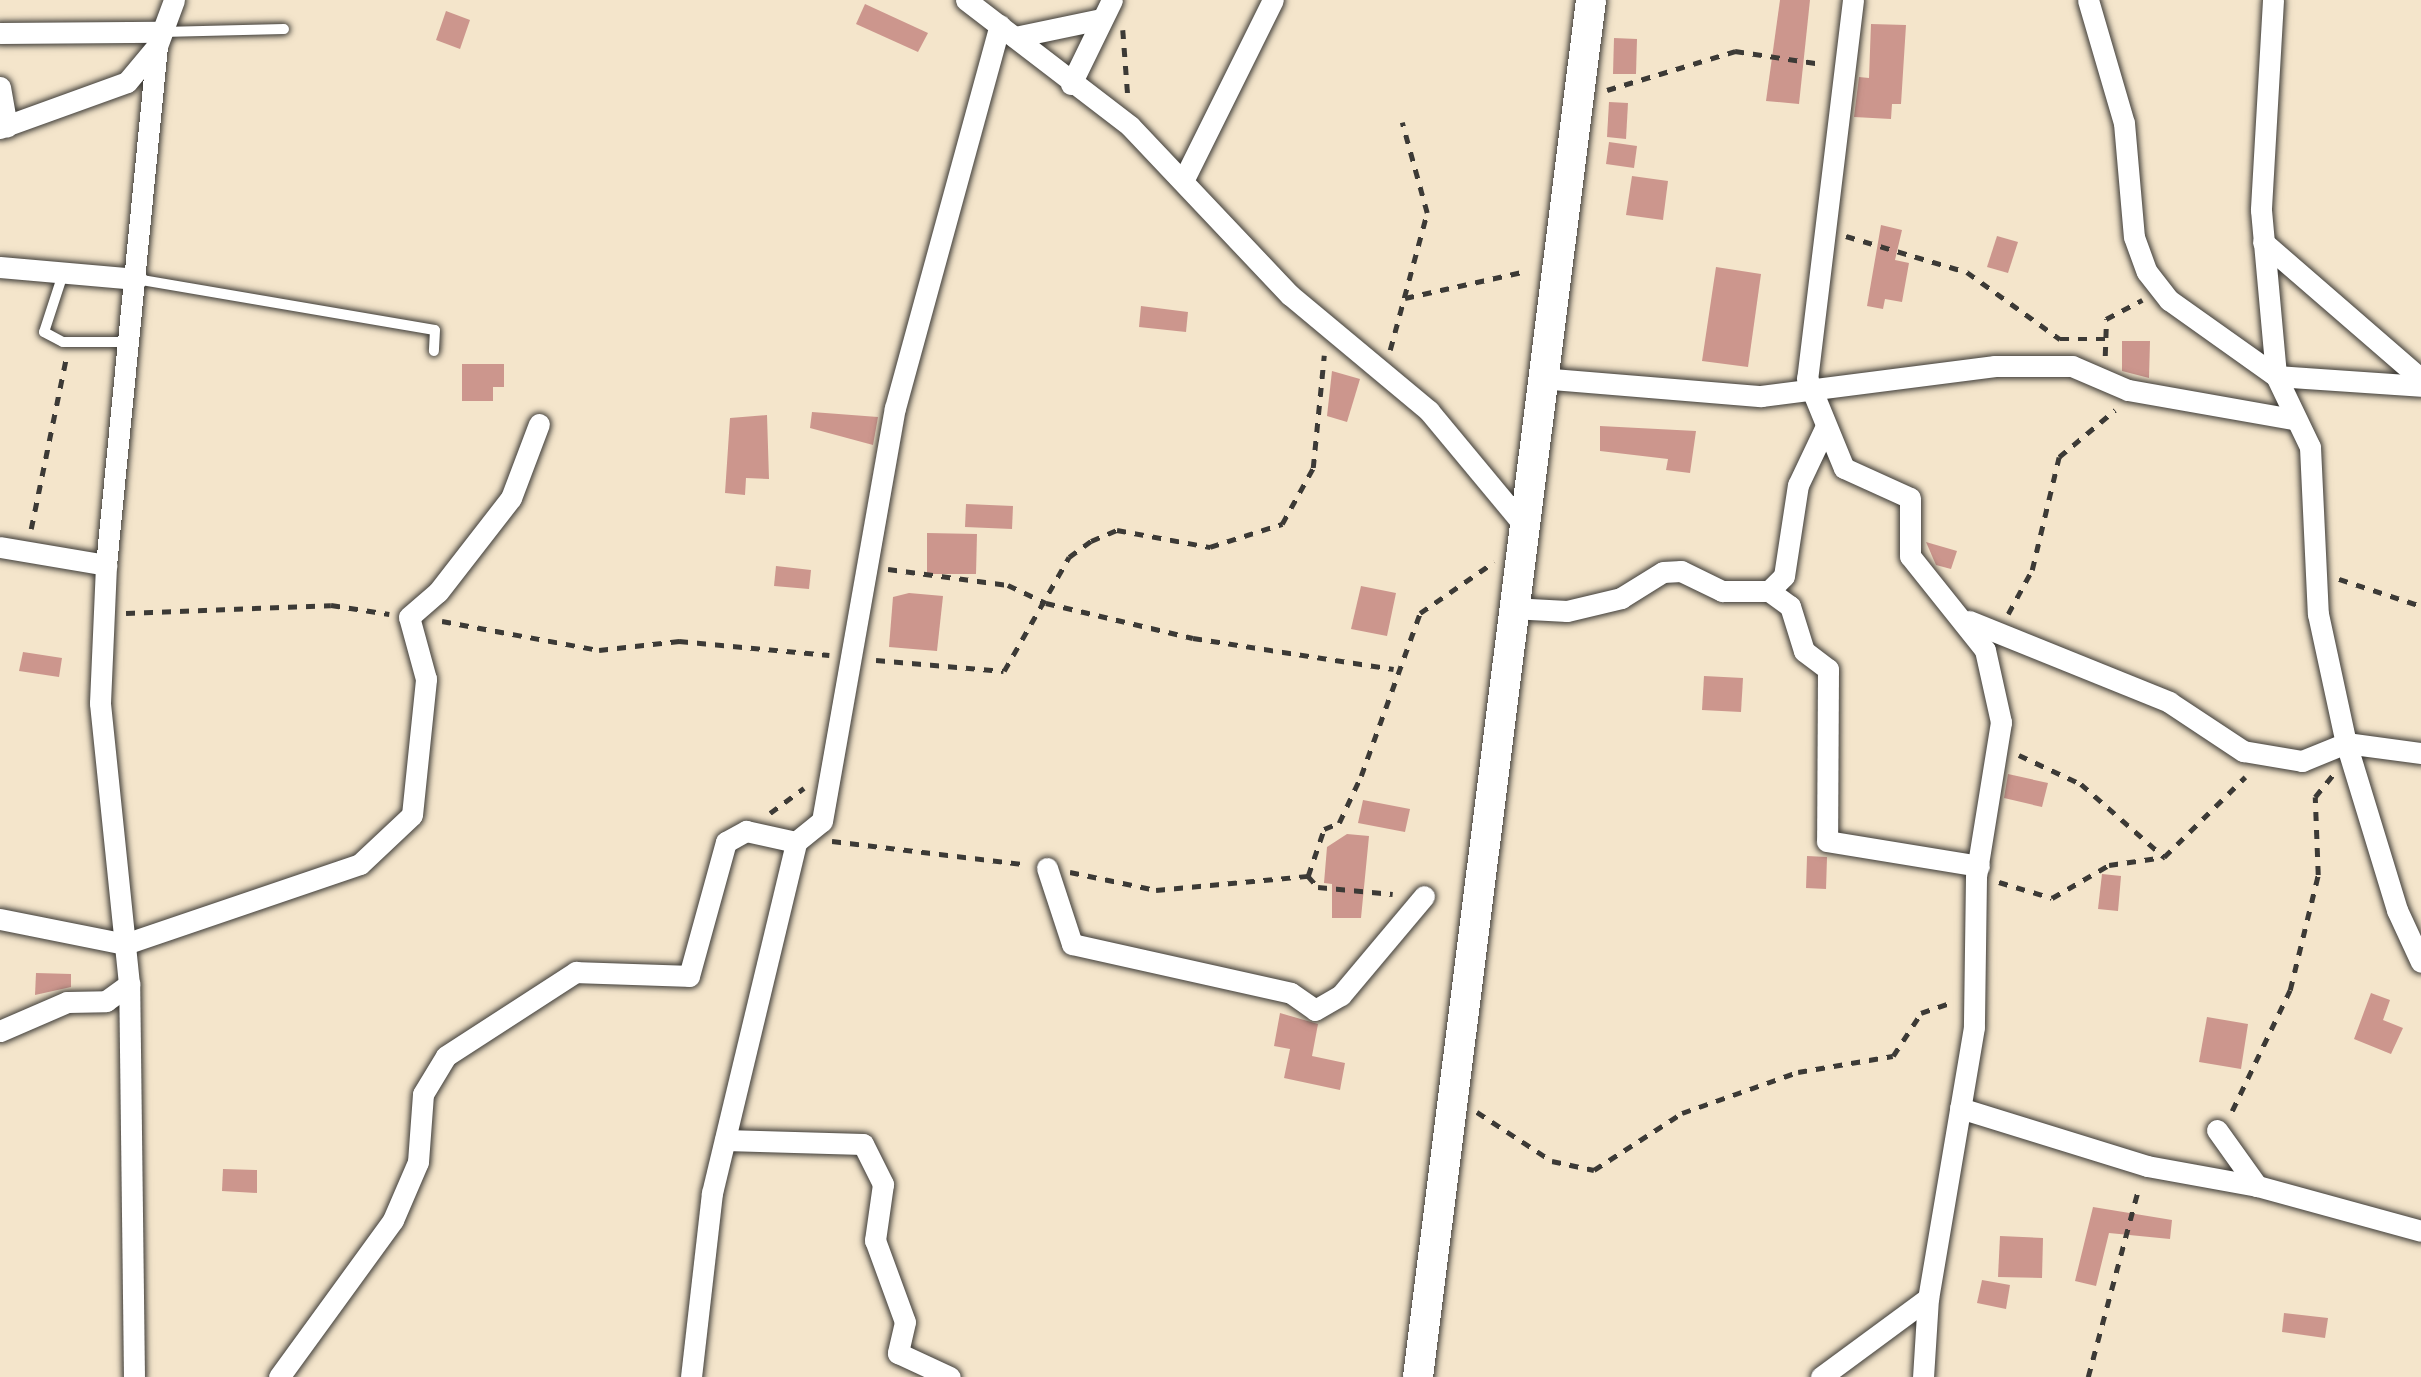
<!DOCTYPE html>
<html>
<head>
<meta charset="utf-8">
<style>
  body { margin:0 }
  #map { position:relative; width:2421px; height:1377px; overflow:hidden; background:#f4e5cb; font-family:Kalam,sans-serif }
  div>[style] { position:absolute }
  .building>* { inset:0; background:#cc968d }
  .path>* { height:4.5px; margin-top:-2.25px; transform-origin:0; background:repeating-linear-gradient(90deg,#3c3a36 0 9px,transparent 0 18px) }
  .roads { filter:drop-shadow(0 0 3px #3c3a36) drop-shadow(0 0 3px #3c3a36) }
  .lane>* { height:10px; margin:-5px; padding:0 5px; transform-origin:5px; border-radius:5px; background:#fff }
  .street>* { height:21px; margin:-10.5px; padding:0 10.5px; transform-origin:10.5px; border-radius:10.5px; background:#fff }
  .secondary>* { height:30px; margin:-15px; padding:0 15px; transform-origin:15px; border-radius:15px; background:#fff }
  span { translate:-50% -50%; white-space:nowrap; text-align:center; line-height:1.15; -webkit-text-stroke:9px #fbf7ec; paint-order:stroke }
</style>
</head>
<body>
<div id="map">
  <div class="building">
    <div style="clip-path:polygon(1780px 0,1810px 0,1799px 104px,1766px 101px)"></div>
    <div style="clip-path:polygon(865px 4px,928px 33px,918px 52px,856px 24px)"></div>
    <div style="clip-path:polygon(446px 11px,470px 20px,460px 49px,436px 40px)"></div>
    <div style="clip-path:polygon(1871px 24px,1906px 25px,1901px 104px,1892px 104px,1891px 119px,1854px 117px,1859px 77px,1869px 78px)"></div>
    <div style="clip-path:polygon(1614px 38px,1637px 39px,1636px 74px,1613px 74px)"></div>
    <div style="clip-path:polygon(1609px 102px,1628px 103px,1626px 139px,1607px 137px)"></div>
    <div style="clip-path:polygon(1609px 142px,1637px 146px,1634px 168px,1606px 164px)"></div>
    <div style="clip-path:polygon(1632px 176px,1668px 181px,1663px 220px,1626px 215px)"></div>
    <div style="clip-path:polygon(1881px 225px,1902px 230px,1895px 260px,1909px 263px,1902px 302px,1885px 299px,1883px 309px,1867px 306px)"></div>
    <div style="clip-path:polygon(1997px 236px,2018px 242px,2008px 273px,1987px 267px)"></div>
    <div style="clip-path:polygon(1716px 267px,1761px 274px,1748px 367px,1702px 361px)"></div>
    <div style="clip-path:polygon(1141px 306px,1188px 312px,1186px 332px,1139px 327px)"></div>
    <div style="clip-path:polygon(2122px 341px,2150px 341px,2149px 378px,2122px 371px)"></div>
    <div style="clip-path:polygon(462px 364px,504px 364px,504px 387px,493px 387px,493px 401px,462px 401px)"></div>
    <div style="clip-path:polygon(1332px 371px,1360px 379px,1347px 422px,1327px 416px)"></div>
    <div style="clip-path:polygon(812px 412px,878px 417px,873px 445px,810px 428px)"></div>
    <div style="clip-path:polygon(767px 415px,769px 479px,746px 478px,745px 495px,725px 493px,730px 418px)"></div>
    <div style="clip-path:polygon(1600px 426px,1696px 431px,1690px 473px,1666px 470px,1668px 459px,1600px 451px)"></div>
    <div style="clip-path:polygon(966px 504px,1013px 506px,1012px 529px,965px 527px)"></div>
    <div style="clip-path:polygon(927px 533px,977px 534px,976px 574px,927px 574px)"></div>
    <div style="clip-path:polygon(1926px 542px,1957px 551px,1951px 569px,1936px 565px)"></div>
    <div style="clip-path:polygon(776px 566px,811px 570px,809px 589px,774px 586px)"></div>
    <div style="clip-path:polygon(1361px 586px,1396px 593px,1387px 636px,1351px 629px)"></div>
    <div style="clip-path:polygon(909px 593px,943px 596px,937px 651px,889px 647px,893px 597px)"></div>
    <div style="clip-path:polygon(23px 652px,62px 658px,59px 677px,19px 671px)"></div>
    <div style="clip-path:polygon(1704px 676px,1743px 678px,1741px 712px,1702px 710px)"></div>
    <div style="clip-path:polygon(2008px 774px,2048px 783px,2042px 807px,2004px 798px)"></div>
    <div style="clip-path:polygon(1363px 800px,1410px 809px,1405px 832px,1358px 823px)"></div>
    <div style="clip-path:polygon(1347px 834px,1369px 836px,1361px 918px,1332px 918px,1332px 884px,1324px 883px,1327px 847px)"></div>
    <div style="clip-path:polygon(1807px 856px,1827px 857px,1826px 889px,1806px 888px)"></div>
    <div style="clip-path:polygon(2102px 874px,2121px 876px,2118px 911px,2098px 909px)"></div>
    <div style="clip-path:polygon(36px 973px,71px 974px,71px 987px,35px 995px)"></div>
    <div style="clip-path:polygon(2371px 993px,2390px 1000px,2383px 1020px,2403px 1028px,2391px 1054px,2354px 1039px)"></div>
    <div style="clip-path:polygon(1280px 1013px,1318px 1024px,1312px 1056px,1345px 1063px,1340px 1090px,1284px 1078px,1290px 1049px,1274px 1046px)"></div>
    <div style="clip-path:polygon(2207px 1017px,2248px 1024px,2241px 1069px,2199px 1062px)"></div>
    <div style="clip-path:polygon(223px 1169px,257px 1170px,257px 1193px,222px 1191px)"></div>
    <div style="clip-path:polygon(2093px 1207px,2172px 1220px,2170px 1239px,2109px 1233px,2096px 1286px,2075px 1281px)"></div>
    <div style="clip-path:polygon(2000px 1236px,2043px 1238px,2042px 1278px,1998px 1277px)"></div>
    <div style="clip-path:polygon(1982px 1280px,2010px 1285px,2006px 1309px,1977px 1303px)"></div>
    <div style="clip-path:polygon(2284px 1313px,2328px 1318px,2325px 1338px,2282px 1332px)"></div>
  </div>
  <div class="path">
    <div style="left:1123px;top:30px;width:66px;rotate:85.7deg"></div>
    <div style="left:1607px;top:90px;width:134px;rotate:-16.9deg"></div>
    <div style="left:1735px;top:51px;width:88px;rotate:8.5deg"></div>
    <div style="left:1846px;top:236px;width:126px;rotate:16.6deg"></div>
    <div style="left:1967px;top:272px;width:115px;rotate:35.8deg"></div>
    <div style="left:2060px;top:339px;width:45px"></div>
    <div style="left:1405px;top:298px;width:125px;rotate:-12.5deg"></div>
    <div style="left:1390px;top:350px;width:142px;rotate:-74.9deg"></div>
    <div style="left:1427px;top:213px;width:94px;rotate:-105.4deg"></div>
    <div style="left:2105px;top:356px;width:37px;rotate:-88deg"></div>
    <div style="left:2106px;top:319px;width:41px;rotate:-27.8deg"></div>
    <div style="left:31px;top:529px;width:174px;rotate:-78.4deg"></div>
    <div style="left:888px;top:569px;width:121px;rotate:7.6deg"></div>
    <div style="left:1008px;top:585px;width:42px;rotate:25.3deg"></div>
    <div style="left:1046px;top:603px;width:151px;rotate:13.4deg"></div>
    <div style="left:1193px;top:638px;width:203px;rotate:8.8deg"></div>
    <div style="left:2339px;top:579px;width:86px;rotate:18.2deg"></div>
    <div style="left:126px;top:613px;width:205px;rotate:-2.2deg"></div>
    <div style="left:331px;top:605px;width:59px;rotate:8.8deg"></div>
    <div style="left:2008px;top:614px;width:50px;rotate:-61.4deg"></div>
    <div style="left:2032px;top:570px;width:116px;rotate:-76.6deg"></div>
    <div style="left:2059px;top:457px;width:73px;rotate:-40deg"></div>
    <div style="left:442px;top:621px;width:160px;rotate:10.5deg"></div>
    <div style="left:599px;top:650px;width:81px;rotate:-6.4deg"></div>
    <div style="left:679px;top:641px;width:151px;rotate:5.3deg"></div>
    <div style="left:876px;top:660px;width:128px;rotate:4.9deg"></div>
    <div style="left:1004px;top:671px;width:131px;rotate:-60.3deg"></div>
    <div style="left:1069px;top:557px;width:27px;rotate:-36deg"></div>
    <div style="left:1091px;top:541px;width:28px;rotate:-23deg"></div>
    <div style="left:1117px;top:530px;width:95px;rotate:10.4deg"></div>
    <div style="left:1210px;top:547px;width:76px;rotate:-17.7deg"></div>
    <div style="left:1282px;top:524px;width:64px;rotate:-61deg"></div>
    <div style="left:1313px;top:468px;width:113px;rotate:-84.4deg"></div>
    <div style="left:2019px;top:755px;width:68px;rotate:25.1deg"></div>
    <div style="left:2081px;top:784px;width:111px;rotate:41.3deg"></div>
    <div style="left:770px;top:813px;width:42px;rotate:-36.3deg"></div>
    <div style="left:832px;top:841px;width:192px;rotate:6.9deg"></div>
    <div style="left:1070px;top:872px;width:88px;rotate:11.8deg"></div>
    <div style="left:1156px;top:890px;width:153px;rotate:-5.3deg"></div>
    <div style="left:1308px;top:876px;width:15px;rotate:48deg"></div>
    <div style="left:1318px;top:887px;width:75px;rotate:5.3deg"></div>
    <div style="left:1308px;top:876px;width:50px;rotate:-71.2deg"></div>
    <div style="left:1324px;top:829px;width:16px;rotate:-22deg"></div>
    <div style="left:1339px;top:823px;width:52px;rotate:-64.9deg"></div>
    <div style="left:1361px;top:776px;width:173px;rotate:-70.1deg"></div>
    <div style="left:1420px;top:613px;width:90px;rotate:-34.6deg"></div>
    <div style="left:1999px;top:882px;width:55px;rotate:16.8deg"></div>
    <div style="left:2052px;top:898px;width:66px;rotate:-30.1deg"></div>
    <div style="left:2109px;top:865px;width:56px;rotate:-8.3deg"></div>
    <div style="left:2164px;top:857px;width:114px;rotate:-44.6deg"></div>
    <div style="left:2232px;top:1111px;width:134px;rotate:-64.4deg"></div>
    <div style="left:2290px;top:990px;width:118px;rotate:-76.3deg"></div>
    <div style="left:2318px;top:875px;width:78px;rotate:-92.2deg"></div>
    <div style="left:2315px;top:797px;width:28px;rotate:-51deg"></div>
    <div style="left:1477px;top:1112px;width:90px;rotate:33.2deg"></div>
    <div style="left:1552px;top:1161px;width:43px;rotate:12.1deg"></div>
    <div style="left:1594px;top:1170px;width:105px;rotate:-32.9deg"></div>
    <div style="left:1682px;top:1113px;width:123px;rotate:-19.5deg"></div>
    <div style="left:1798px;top:1072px;width:96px;rotate:-9.6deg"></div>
    <div style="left:1893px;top:1056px;width:51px;rotate:-56.9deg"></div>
    <div style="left:1921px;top:1013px;width:34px;rotate:-19deg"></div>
    <div style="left:2088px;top:1377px;width:194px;rotate:-75deg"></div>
  </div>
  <div class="roads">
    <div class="lane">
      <div style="left:162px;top:32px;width:122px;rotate:-1.4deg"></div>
      <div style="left:63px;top:274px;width:61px;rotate:108.1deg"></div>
      <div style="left:44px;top:332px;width:21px;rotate:28deg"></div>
      <div style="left:63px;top:342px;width:67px"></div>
      <div style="left:136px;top:279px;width:303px;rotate:9.7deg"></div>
      <div style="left:435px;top:330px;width:21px;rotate:93deg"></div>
    </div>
    <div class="street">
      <div style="left:966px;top:0;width:207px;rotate:37.5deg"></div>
      <div style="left:1130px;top:126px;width:233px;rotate:46.6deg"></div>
      <div style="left:1290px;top:295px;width:181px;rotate:39.8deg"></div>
      <div style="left:1429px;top:411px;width:144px;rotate:50.3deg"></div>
      <div style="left:1853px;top:0;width:381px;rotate:96.9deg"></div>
      <div style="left:1807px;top:378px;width:97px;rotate:67.7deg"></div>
      <div style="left:1844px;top:468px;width:72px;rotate:24.4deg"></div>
      <div style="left:1910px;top:498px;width:58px;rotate:90deg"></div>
      <div style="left:1910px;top:556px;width:120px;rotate:51.4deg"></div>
      <div style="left:1985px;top:650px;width:74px;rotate:77.5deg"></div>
      <div style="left:2001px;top:722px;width:157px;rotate:99.2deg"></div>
      <div style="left:1976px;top:877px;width:150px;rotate:90.8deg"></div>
      <div style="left:1974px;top:1027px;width:275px;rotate:99.6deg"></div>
      <div style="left:1928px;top:1298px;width:79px;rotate:93.6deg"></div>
      <div style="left:2088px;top:0;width:128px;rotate:73.7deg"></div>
      <div style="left:2124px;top:123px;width:114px;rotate:85deg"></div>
      <div style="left:2134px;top:237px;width:37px;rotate:70deg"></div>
      <div style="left:2147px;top:272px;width:36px;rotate:52deg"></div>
      <div style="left:2169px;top:300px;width:131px;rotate:35.4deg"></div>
      <div style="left:2276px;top:376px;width:79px;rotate:64.4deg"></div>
      <div style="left:2310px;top:447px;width:167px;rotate:87.3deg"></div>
      <div style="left:2318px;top:614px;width:132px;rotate:77.8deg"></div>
      <div style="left:2346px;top:743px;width:175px;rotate:73deg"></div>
      <div style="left:2397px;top:910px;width:57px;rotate:65.2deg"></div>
      <div style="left:2273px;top:0;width:210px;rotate:93.3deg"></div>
      <div style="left:2261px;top:210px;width:167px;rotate:84.8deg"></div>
      <div style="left:2276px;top:376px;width:145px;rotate:3.9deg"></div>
      <div style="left:0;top:33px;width:162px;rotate:-0.4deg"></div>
      <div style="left:1015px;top:37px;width:88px;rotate:-11.8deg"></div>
      <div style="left:1071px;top:84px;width:93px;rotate:-64deg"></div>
      <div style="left:0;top:87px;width:40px;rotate:80deg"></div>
      <div style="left:0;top:128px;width:135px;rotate:-19.9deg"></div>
      <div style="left:127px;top:82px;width:47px;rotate:-50.2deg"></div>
      <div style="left:157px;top:46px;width:49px;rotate:-69.7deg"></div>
      <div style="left:1183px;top:181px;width:202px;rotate:-63.6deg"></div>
      <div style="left:2263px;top:242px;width:209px;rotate:40.9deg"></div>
      <div style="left:0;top:267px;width:137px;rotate:5deg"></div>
      <div style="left:1540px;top:378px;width:222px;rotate:4.7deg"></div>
      <div style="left:1761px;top:396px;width:236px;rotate:-7.3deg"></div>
      <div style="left:1995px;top:366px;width:77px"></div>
      <div style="left:2072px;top:366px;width:61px;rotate:23.2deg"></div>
      <div style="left:2128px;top:390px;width:168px;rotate:10deg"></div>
      <div style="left:0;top:547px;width:108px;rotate:9.6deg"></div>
      <div style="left:1769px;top:591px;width:26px;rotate:36deg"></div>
      <div style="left:1790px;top:606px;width:47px;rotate:72.7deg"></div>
      <div style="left:1804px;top:651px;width:30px;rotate:37deg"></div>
      <div style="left:1828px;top:669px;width:172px;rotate:90.3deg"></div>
      <div style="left:1827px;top:841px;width:154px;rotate:9.3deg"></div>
      <div style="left:1511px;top:608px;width:56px;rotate:3.1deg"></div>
      <div style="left:1567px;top:611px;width:56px;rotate:-13.5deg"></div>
      <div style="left:1621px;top:598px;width:49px;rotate:-31.8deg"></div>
      <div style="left:1663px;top:572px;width:18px;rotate:-3deg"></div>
      <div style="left:1681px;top:571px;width:46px;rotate:26deg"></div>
      <div style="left:1722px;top:591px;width:47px"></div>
      <div style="left:1769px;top:591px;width:21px;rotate:-45deg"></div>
      <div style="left:1784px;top:576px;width:92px;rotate:-81.3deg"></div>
      <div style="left:1798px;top:485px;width:65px;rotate:-64.6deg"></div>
      <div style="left:1969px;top:621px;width:216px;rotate:22deg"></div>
      <div style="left:2169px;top:702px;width:89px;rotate:33.5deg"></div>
      <div style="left:2243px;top:751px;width:60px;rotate:9.6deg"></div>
      <div style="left:2302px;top:761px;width:48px;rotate:-22.2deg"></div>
      <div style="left:2346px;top:743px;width:76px;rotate:7.6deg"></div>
      <div style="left:1047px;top:868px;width:80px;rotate:71.8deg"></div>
      <div style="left:1072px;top:944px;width:224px;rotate:12.6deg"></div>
      <div style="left:1291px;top:993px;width:29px;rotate:35deg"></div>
      <div style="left:1315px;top:1010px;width:30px;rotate:-30deg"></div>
      <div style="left:1341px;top:995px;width:129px;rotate:-50deg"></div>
      <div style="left:0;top:919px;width:127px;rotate:11.3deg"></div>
      <div style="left:125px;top:944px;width:248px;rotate:-18.8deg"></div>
      <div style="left:360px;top:864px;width:71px;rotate:-43.3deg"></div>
      <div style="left:412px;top:815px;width:137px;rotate:-84.1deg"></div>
      <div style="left:426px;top:679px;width:64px;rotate:-105.3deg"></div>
      <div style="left:409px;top:617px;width:38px;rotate:-41deg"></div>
      <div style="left:438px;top:592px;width:119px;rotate:-52.2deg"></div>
      <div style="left:511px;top:498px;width:79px;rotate:-69.3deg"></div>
      <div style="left:0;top:1031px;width:73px;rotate:-23.4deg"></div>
      <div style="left:67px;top:1002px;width:39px;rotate:-1deg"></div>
      <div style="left:106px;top:1001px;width:29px;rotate:-36deg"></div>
      <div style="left:1960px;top:1108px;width:196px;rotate:17.2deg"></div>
      <div style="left:2147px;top:1166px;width:112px;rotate:10.3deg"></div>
      <div style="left:2217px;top:1130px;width:69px;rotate:54.5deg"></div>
      <div style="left:2257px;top:1186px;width:170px;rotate:15.3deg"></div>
      <div style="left:725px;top:1140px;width:138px;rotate:1.7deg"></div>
      <div style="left:863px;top:1144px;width:45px;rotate:63.4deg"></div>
      <div style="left:883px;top:1184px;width:57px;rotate:98.1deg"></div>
      <div style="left:875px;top:1240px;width:87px;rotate:69.9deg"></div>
      <div style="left:905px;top:1322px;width:32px;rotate:103deg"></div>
      <div style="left:898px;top:1353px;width:57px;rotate:24.8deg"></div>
      <div style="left:134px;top:1377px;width:393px;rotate:-90.7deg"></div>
      <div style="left:129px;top:984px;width:282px;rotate:-95.9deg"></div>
      <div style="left:100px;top:703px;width:138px;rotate:-87.5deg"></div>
      <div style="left:106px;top:565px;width:521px;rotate:-84.39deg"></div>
      <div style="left:279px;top:1377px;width:194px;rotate:-54deg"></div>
      <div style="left:393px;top:1220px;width:63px;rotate:-66.7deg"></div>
      <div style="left:418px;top:1162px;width:68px;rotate:-85.8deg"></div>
      <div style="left:423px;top:1094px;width:44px;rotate:-58.8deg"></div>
      <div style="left:446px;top:1056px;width:155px;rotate:-32.9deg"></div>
      <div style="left:576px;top:972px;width:113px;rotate:2deg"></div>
      <div style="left:689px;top:976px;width:139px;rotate:-74.6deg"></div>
      <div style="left:726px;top:842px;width:23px;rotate:-29deg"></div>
      <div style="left:746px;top:831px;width:51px;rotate:12.4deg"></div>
      <div style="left:796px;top:842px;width:33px;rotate:-39deg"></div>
      <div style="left:822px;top:821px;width:419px;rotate:-80deg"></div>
      <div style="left:895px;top:408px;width:397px;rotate:-74.7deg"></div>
      <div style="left:691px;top:1377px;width:185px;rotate:-83.5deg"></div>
      <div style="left:712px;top:1193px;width:361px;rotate:-76.5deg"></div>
      <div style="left:1821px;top:1377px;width:133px;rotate:-36.4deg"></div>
    </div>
    <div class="secondary">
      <div style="left:1418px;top:1377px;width:1388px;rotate:-82.84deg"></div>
    </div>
  </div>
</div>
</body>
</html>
